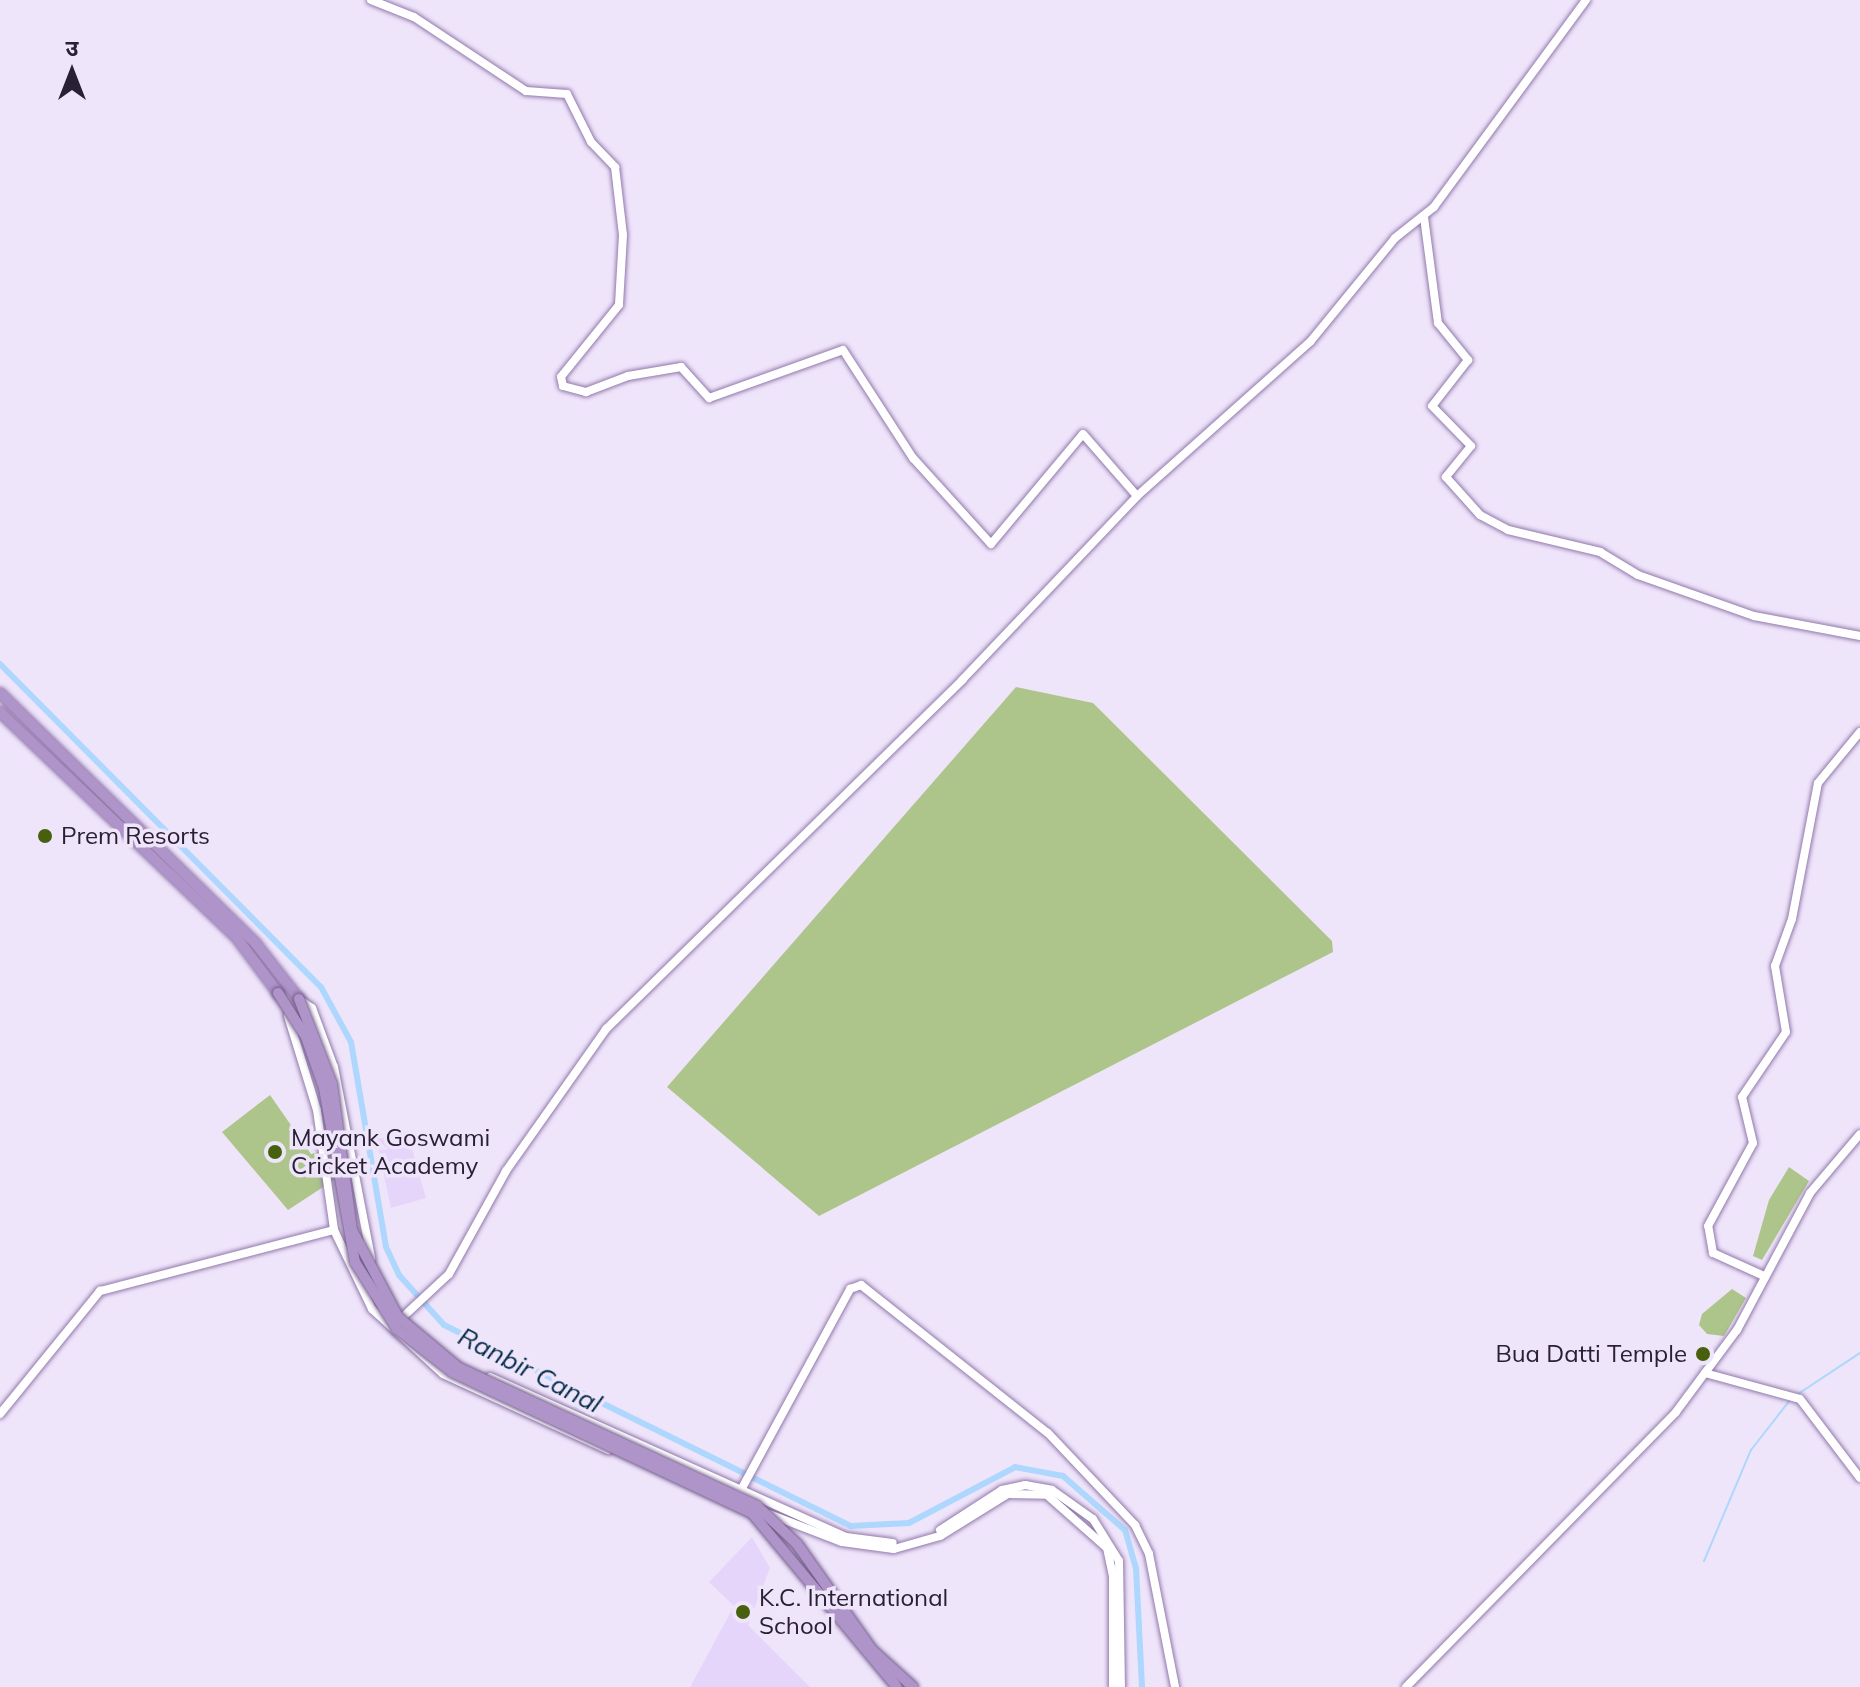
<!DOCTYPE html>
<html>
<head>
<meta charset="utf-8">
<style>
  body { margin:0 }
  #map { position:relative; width:1860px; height:1687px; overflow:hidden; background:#efe5fb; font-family:Mulish,"Noto Sans Devanagari",sans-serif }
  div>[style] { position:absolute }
  .built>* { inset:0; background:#e6d5fa }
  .green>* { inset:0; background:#adc58a }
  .stream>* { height:2px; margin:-1px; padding:0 1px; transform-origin:1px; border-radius:1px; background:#aed7fd }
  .canal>* { height:6px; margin:-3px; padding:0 3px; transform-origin:3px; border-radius:3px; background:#aed7fd }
  .roads { filter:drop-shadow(0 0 2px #9179ab) drop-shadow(0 0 2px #9179ab) }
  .tertiary>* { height:8px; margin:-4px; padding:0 4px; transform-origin:4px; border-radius:4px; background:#fff }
  .trunk>* { height:10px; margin:-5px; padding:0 5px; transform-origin:5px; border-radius:5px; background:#ae94c8 }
  .bridges { filter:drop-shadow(0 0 2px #725a8b) drop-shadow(0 0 2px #725a8b) }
  .trunk-bridge>* { height:10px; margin:-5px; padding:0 5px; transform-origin:5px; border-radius:5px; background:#ae94c8 }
  .dots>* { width:22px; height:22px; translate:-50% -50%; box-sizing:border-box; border:4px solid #efe5fb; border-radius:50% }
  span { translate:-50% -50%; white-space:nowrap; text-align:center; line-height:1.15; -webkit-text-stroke:7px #efe5fb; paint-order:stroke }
  .poi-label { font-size:24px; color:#2a2035 }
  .left { translate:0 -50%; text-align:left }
  .right { translate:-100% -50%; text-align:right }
  .water-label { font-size:26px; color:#042c4a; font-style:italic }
  .north { position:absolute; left:32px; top:32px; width:80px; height:80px; -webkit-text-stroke:6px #efe5fb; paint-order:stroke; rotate:0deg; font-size:22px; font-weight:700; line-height:32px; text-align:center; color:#2a2035 }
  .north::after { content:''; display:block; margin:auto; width:28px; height:36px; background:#2a2035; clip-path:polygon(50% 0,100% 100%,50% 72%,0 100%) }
</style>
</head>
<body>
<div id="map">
  <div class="built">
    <div style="clip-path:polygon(408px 1135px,426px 1198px,391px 1208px,376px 1139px)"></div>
    <div style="clip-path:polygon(752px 1537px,770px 1568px,748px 1625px,810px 1687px,690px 1687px,734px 1606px,709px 1582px)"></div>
  </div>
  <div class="green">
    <div style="clip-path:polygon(1016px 687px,1093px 703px,1332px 941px,1333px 952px,819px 1216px,667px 1087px)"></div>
    <div style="clip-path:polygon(270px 1095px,311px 1154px,327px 1150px,337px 1178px,288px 1210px,222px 1132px)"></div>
    <div style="clip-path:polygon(1789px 1167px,1809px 1181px,1762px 1260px,1753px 1256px,1769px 1200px)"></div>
    <div style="clip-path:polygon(1732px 1289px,1746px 1298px,1724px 1336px,1707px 1334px,1699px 1325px,1702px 1314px)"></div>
  </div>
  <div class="stream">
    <div style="left:1795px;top:1396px;width:78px;rotate:-33.5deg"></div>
    <div style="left:1704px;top:1561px;width:121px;rotate:-67.1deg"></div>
    <div style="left:1751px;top:1450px;width:63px;rotate:-52deg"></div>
  </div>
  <div class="canal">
    <div style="left:0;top:664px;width:455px;rotate:45.2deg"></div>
    <div style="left:321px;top:987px;width:63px;rotate:61.4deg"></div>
    <div style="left:351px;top:1042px;width:208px;rotate:80.3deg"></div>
    <div style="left:386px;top:1247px;width:31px;rotate:65deg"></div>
    <div style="left:399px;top:1275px;width:67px;rotate:48deg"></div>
    <div style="left:444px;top:1325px;width:454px;rotate:26.3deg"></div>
    <div style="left:851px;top:1526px;width:58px;rotate:-3deg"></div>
    <div style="left:909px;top:1523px;width:120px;rotate:-27.8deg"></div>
    <div style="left:1015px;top:1467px;width:49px;rotate:10.6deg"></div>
    <div style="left:1063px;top:1476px;width:82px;rotate:41.1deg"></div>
    <div style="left:1125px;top:1530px;width:40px;rotate:74deg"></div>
    <div style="left:1136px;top:1568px;width:119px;rotate:87.1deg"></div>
  </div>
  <div class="roads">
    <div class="tertiary">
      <div style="left:371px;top:0;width:46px;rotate:21.6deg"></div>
      <div style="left:414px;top:17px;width:134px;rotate:33.5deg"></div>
      <div style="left:526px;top:91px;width:41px;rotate:4.2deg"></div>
      <div style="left:567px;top:94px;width:54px;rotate:63.4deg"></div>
      <div style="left:591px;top:142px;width:35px;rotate:46deg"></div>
      <div style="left:615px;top:167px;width:68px;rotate:83.3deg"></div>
      <div style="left:623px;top:235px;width:70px;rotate:93.3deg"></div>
      <div style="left:619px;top:305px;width:92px;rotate:128.9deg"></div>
      <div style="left:561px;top:377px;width:9px;rotate:77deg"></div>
      <div style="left:563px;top:386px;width:24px;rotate:15deg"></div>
      <div style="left:586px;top:392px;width:45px;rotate:-20.9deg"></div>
      <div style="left:628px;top:376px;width:54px;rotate:-9.6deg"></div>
      <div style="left:681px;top:367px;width:42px;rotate:47.9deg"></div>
      <div style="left:709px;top:398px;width:142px;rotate:-19.7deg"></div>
      <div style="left:843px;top:350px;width:129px;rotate:57.1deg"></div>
      <div style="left:913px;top:458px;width:116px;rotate:47.8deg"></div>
      <div style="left:991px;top:544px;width:143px;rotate:-50.1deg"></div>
      <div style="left:1083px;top:434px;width:82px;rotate:48.9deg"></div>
      <div style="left:1424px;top:217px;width:107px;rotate:82.5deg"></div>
      <div style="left:1438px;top:323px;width:48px;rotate:51deg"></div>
      <div style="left:1468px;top:360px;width:58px;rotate:128deg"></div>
      <div style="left:1432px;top:406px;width:56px;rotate:45.7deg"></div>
      <div style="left:1471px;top:446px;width:40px;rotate:129deg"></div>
      <div style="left:1446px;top:477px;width:51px;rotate:48.2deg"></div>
      <div style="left:1480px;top:515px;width:32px;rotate:28deg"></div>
      <div style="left:1508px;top:530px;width:95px;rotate:13.4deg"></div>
      <div style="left:1600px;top:552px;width:44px;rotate:31.2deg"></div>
      <div style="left:1638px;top:575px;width:123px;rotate:19.5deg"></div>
      <div style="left:1754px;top:616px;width:108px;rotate:10.7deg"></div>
      <div style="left:299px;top:999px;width:16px;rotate:35deg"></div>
      <div style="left:312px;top:1008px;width:63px;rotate:69.6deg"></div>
      <div style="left:334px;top:1067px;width:195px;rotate:79deg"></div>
      <div style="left:288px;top:1016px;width:98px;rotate:72.9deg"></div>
      <div style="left:317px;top:1110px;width:121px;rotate:81.9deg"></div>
      <div style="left:334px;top:1230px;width:88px;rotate:64.3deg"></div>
      <div style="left:372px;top:1309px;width:96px;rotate:42.5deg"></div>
      <div style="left:443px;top:1374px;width:182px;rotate:24.7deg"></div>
      <div style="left:1764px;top:1276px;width:56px;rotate:-155.7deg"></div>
      <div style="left:1713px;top:1253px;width:27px;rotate:-100deg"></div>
      <div style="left:1708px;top:1226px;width:94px;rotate:-61.5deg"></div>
      <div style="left:1753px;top:1143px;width:47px;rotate:-103.4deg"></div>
      <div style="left:1742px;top:1097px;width:78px;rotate:-55.9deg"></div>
      <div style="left:1786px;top:1032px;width:67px;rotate:-99.5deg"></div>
      <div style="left:1775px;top:966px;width:50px;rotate:-70.1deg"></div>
      <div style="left:1792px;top:919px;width:138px;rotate:-79.2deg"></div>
      <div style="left:1818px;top:783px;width:66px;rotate:-50.5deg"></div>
      <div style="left:405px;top:1315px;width:60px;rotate:-43deg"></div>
      <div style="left:449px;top:1274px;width:118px;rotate:-61deg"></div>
      <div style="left:506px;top:1171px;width:174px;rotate:-54.8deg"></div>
      <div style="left:606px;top:1029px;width:499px;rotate:-44.4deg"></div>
      <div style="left:962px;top:680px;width:254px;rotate:-46.4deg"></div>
      <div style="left:1137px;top:496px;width:232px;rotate:-41.7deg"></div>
      <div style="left:1310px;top:342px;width:134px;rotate:-50.7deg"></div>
      <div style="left:1395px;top:238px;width:50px;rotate:-38.5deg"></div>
      <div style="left:1434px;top:207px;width:257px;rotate:-53.7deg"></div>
      <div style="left:1705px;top:1373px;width:98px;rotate:15.3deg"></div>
      <div style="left:1800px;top:1399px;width:99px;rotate:52.8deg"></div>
      <div style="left:490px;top:1377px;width:390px;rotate:24.2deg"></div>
      <div style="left:846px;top:1537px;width:47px;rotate:7.3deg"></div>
      <div style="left:0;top:1414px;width:159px;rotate:-50.9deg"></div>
      <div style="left:100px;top:1291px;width:242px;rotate:-14.6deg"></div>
      <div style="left:741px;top:1490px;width:229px;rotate:-61.5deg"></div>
      <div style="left:850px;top:1289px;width:12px;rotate:-20deg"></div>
      <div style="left:861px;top:1285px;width:238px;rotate:38.4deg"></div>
      <div style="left:1048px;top:1433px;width:127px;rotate:46.6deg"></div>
      <div style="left:1135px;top:1525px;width:32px;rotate:64deg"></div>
      <div style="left:1149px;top:1554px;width:136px;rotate:78.9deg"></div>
      <div style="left:769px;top:1514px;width:78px;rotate:21deg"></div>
      <div style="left:842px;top:1542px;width:52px;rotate:7.7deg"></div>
      <div style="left:894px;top:1549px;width:48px;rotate:-15.8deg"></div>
      <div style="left:940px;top:1536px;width:80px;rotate:-31.7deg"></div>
      <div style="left:1008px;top:1494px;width:39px;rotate:1deg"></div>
      <div style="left:1047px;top:1495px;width:80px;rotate:41.5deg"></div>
      <div style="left:1107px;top:1548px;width:29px;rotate:78deg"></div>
      <div style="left:1113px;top:1576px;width:111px;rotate:90deg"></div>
      <div style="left:940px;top:1530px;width:74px;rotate:-32.8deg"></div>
      <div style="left:1002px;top:1490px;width:24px;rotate:-12deg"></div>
      <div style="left:1025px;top:1485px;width:27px;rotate:10deg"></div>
      <div style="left:1052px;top:1490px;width:50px;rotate:35.3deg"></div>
      <div style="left:1093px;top:1519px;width:49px;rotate:58.2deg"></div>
      <div style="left:1119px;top:1561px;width:126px;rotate:89.1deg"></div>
      <div style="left:1406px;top:1687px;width:385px;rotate:-45.5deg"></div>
      <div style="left:1676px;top:1412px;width:102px;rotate:-53.4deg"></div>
      <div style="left:1737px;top:1330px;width:155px;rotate:-61.9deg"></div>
      <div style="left:1810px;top:1193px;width:77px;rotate:-49.7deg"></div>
    </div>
    <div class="trunk">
      <div style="left:0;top:693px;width:359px;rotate:44.4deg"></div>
      <div style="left:256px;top:944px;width:70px;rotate:52deg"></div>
      <div style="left:0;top:712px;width:327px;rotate:43.6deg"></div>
      <div style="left:237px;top:938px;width:69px;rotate:53.3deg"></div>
    </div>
  </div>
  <div class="bridges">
    <div class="trunk-bridge">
      <div style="left:278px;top:993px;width:52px;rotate:57.5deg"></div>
      <div style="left:306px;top:1037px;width:54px;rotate:70.6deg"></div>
      <div style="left:324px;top:1088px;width:177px;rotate:79.9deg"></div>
      <div style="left:355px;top:1262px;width:79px;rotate:57.9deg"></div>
      <div style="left:397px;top:1329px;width:70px;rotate:38deg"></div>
      <div style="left:452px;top:1372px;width:331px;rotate:25.2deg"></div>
      <div style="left:752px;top:1513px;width:226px;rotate:50.2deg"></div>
      <div style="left:299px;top:999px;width:91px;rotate:68.8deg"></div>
      <div style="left:332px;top:1084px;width:147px;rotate:82.2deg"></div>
      <div style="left:352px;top:1230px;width:98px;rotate:62.1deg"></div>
      <div style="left:398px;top:1317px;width:80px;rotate:39.9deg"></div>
      <div style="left:459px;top:1368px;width:328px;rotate:24.8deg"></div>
      <div style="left:757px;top:1506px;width:55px;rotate:43.5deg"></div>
      <div style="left:797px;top:1544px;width:130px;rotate:54.7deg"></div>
      <div style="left:872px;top:1650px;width:55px;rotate:42.1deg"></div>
    </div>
  </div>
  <div class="dots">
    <div style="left:45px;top:836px;background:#47600e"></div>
    <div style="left:275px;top:1152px;background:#47600e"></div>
    <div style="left:1703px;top:1354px;background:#47600e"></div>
    <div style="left:743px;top:1612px;background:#47600e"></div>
  </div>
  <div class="poi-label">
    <span class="left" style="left:61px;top:836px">Prem Resorts</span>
    <span class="left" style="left:291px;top:1152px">Mayank Goswami<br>Cricket Academy</span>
    <span class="right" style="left:1687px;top:1354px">Bua Datti Temple</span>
    <span class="left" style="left:759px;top:1612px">K.C. International<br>School</span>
  </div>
  <div class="water-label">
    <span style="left:530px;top:1370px;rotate:27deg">Ranbir Canal</span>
  </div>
  <div class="north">उ</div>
</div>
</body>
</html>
